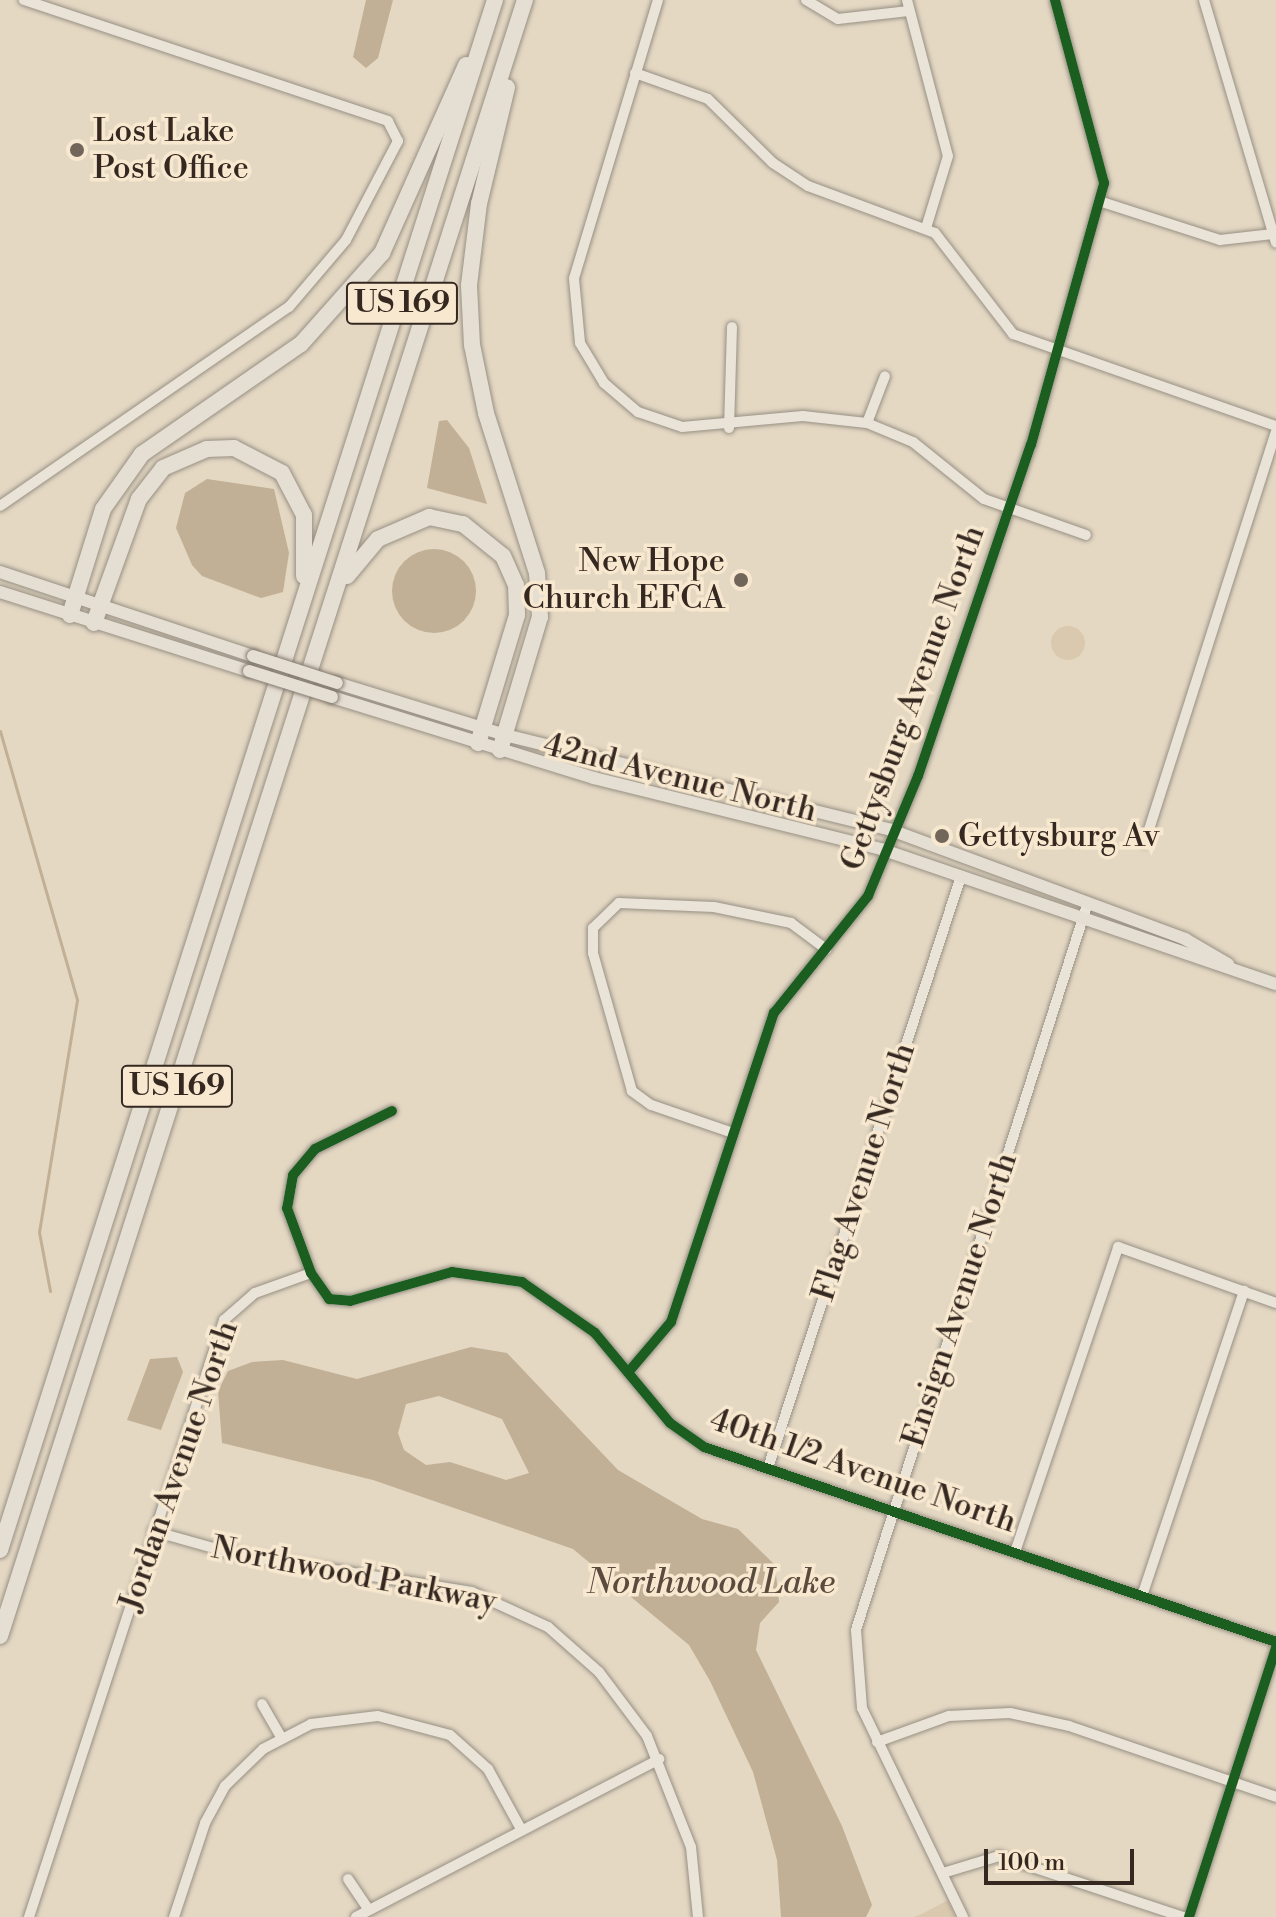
<!DOCTYPE html>
<html>
<head>
<meta charset="utf-8">
<style>
  body { margin:0 }
  #map { position:relative; width:1276px; height:1917px; overflow:hidden; background:#e4d8c3; font-family:"Libre Bodoni",serif }
  div>[style] { position:absolute }
  .green>* { inset:0; background:#dac9ae }
  .round { border-radius:50% }
  .water>* { inset:0; background:#c1af96 }
  .stream>* { height:3px; margin:-1.5px; padding:0 1.5px; transform-origin:1.5px; border-radius:1.5px; background:#c1af96 }
  .roads { filter:drop-shadow(0 0 2px #989084) drop-shadow(0 0 2px #989084) }
  .minor>* { height:10px; margin:-5px; padding:0 5px; transform-origin:5px; border-radius:5px; background:#e9e3d8 }
  .major>* { height:12px; margin:-6px; padding:0 6px; transform-origin:6px; border-radius:6px; background:#e5ded2 }
  .highway>* { height:16px; margin:-8px; padding:0 8px; transform-origin:8px; border-radius:8px; background:#e5ded2 }
  .bridges { filter:drop-shadow(0 0 2px #80786e) drop-shadow(0 0 2px #80786e) }
  .major-bridge>* { height:12px; margin:-6px; padding:0 6px; transform-origin:6px; border-radius:6px; background:#e5ded2 }
  .cycleway>* { height:10px; margin:-5px; padding:0 5px; transform-origin:5px; border-radius:5px; background:#1b5e20 }
  .dots>* { width:22px; height:22px; translate:-50% -50%; box-sizing:border-box; border:4px solid #f7e8cf; border-radius:50% }
  span { translate:-50% -50%; white-space:nowrap; text-align:center; line-height:1.15; -webkit-text-stroke:7px #f7e8cf; paint-order:stroke }
  .shield-label span { padding:2px 6px; background:#f7e8cf; border:2px solid; border-radius:6px; -webkit-text-stroke-width:0 }
  .shield-label { font-size:30px; color:#352821; font-weight:700 }
  .poi-label { font-size:32px; color:#352821 }
  .left { translate:0 -50%; text-align:left }
  .right { translate:-100% -50%; text-align:right }
  .street-label { font-size:32px; color:#352821 }
  .water-label { font-size:34px; color:#5a4b3e; font-style:italic }
  .scale { position:absolute; left:984px; top:1849px; width:150px; height:36px; box-sizing:border-box; border:4px solid #352821; border-top:0; padding-left:10px; font-size:24px; line-height:28px; white-space:nowrap; color:#352821; -webkit-text-stroke:6px #f7e8cf; paint-order:stroke }
</style>
</head>
<body>
<div id="map">
  <div class="green">
    <div class="round" style="left:1051px;top:626px;width:34px;height:34px"></div>
    <div style="clip-path:polygon(948px 1900px,955px 1917px,913px 1917px,922px 1914px)"></div>
  </div>
  <div class="water">
    <div style="clip-path:polygon(366px 0,393px 0,378px 58px,366px 68px,353px 57px)"></div>
    <div style="clip-path:polygon(447px 420px,469px 448px,487px 504px,427px 488px,439px 421px)"></div>
    <div style="clip-path:polygon(207px 479px,274px 489px,289px 553px,283px 592px,261px 598px,202px 576px,192px 565px,176px 528px,185px 493px)"></div>
    <div class="round" style="left:392px;top:549px;width:84px;height:84px"></div>
    <div style="clip-path:polygon(evenodd,471px 1347px,507px 1353px,618px 1470px,702px 1519px,738px 1529px,775px 1565px,779px 1602px,760px 1623px,756px 1650px,842px 1826px,872px 1905px,866px 1917px,781px 1917px,777px 1860px,753px 1772px,710px 1681px,689px 1645px,573px 1549px,373px 1480px,222px 1443px,218px 1391px,228px 1371px,252px 1362px,283px 1360px,357px 1379px,471px 1347px,439px 1396px,502px 1419px,529px 1473px,506px 1480px,450px 1462px,426px 1465px,404px 1450px,398px 1433px,406px 1404px,439px 1396px)"></div>
    <div style="clip-path:polygon(177px 1357px,183px 1372px,161px 1430px,127px 1420px,150px 1359px)"></div>
  </div>
  <div class="stream">
    <div style="left:0;top:731px;width:280px;rotate:74deg"></div>
    <div style="left:77px;top:1000px;width:235px;rotate:99.3deg"></div>
    <div style="left:39px;top:1232px;width:60px;rotate:79.4deg"></div>
  </div>
  <div class="roads">
    <div class="minor">
      <div style="left:658px;top:0;width:291px;rotate:106.8deg"></div>
      <div style="left:574px;top:279px;width:64px;rotate:84.6deg"></div>
      <div style="left:580px;top:343px;width:47px;rotate:59deg"></div>
      <div style="left:604px;top:383px;width:45px;rotate:40.5deg"></div>
      <div style="left:638px;top:412px;width:46px;rotate:18.8deg"></div>
      <div style="left:682px;top:427px;width:121px;rotate:-5.2deg"></div>
      <div style="left:803px;top:416px;width:64px;rotate:6.2deg"></div>
      <div style="left:867px;top:423px;width:50px;rotate:22.4deg"></div>
      <div style="left:913px;top:442px;width:91px;rotate:38.8deg"></div>
      <div style="left:984px;top:499px;width:108px;rotate:19.4deg"></div>
      <div style="left:806px;top:0;width:37px;rotate:31deg"></div>
      <div style="left:838px;top:19px;width:71px;rotate:-6.4deg"></div>
      <div style="left:907px;top:0;width:161px;rotate:75.3deg"></div>
      <div style="left:948px;top:156px;width:75px;rotate:107deg"></div>
      <div style="left:1204px;top:0;width:253px;rotate:73.5deg"></div>
      <div style="left:635px;top:73px;width:77px;rotate:19.6deg"></div>
      <div style="left:708px;top:99px;width:91px;rotate:44.6deg"></div>
      <div style="left:773px;top:163px;width:42px;rotate:33.3deg"></div>
      <div style="left:808px;top:186px;width:135px;rotate:20.3deg"></div>
      <div style="left:935px;top:233px;width:128px;rotate:52.3deg"></div>
      <div style="left:1013px;top:334px;width:279px;rotate:19.3deg"></div>
      <div style="left:1102px;top:202px;width:124px;rotate:17.9deg"></div>
      <div style="left:1220px;top:240px;width:53px;rotate:-6.5deg"></div>
      <div style="left:867px;top:423px;width:50px;rotate:-69deg"></div>
      <div style="left:729px;top:428px;width:101px;rotate:-88.3deg"></div>
      <div style="left:0;top:506px;width:351px;rotate:-34.6deg"></div>
      <div style="left:289px;top:307px;width:88px;rotate:-49.6deg"></div>
      <div style="left:346px;top:240px;width:112px;rotate:-62.3deg"></div>
      <div style="left:398px;top:141px;width:22px;rotate:-117deg"></div>
      <div style="left:388px;top:121px;width:384px;rotate:-161.6deg"></div>
      <div style="left:1145px;top:842px;width:431px;rotate:-72.3deg"></div>
      <div style="left:392px;top:1111px;width:86px;rotate:153.7deg"></div>
      <div style="left:315px;top:1149px;width:34px;rotate:130deg"></div>
      <div style="left:293px;top:1175px;width:34px;rotate:100deg"></div>
      <div style="left:287px;top:1208px;width:69px;rotate:69.7deg"></div>
      <div style="left:311px;top:1273px;width:32px;rotate:55deg"></div>
      <div style="left:329px;top:1299px;width:21px;rotate:5deg"></div>
      <div style="left:350px;top:1301px;width:106px;rotate:-15.9deg"></div>
      <div style="left:452px;top:1272px;width:71px;rotate:8.1deg"></div>
      <div style="left:522px;top:1282px;width:89px;rotate:34.9deg"></div>
      <div style="left:595px;top:1333px;width:117px;rotate:50.2deg"></div>
      <div style="left:670px;top:1423px;width:42px;rotate:35.2deg"></div>
      <div style="left:704px;top:1447px;width:604px;rotate:18.82deg"></div>
      <div style="left:733px;top:1133px;width:87px;rotate:-161.1deg"></div>
      <div style="left:651px;top:1105px;width:24px;rotate:-144deg"></div>
      <div style="left:632px;top:1091px;width:143px;rotate:-105.8deg"></div>
      <div style="left:593px;top:953px;width:25px;rotate:-90deg"></div>
      <div style="left:593px;top:928px;width:36px;rotate:-44deg"></div>
      <div style="left:619px;top:903px;width:95px;rotate:2.4deg"></div>
      <div style="left:714px;top:907px;width:79px;rotate:11.7deg"></div>
      <div style="left:791px;top:923px;width:44px;rotate:36.6deg"></div>
      <div style="left:631px;top:1369px;width:62px;rotate:-49.6deg"></div>
      <div style="left:671px;top:1322px;width:326px;rotate:-71.6deg"></div>
      <div style="left:774px;top:1013px;width:150px;rotate:-51.2deg"></div>
      <div style="left:868px;top:896px;width:130px;rotate:-67.4deg"></div>
      <div style="left:918px;top:776px;width:350px;rotate:-71.2deg"></div>
      <div style="left:1031px;top:445px;width:272px;rotate:-74.4deg"></div>
      <div style="left:1104px;top:183px;width:189px;rotate:-105deg"></div>
      <div style="left:768px;top:1468px;width:623px;rotate:-71.94deg"></div>
      <div style="left:153px;top:1531px;width:85px;rotate:15.7deg"></div>
      <div style="left:235px;top:1554px;width:240px;rotate:9.1deg"></div>
      <div style="left:472px;top:1592px;width:84px;rotate:24.7deg"></div>
      <div style="left:548px;top:1627px;width:68px;rotate:41.4deg"></div>
      <div style="left:599px;top:1672px;width:80px;rotate:53.1deg"></div>
      <div style="left:647px;top:1736px;width:119px;rotate:68.4deg"></div>
      <div style="left:691px;top:1847px;width:70px;rotate:84.3deg"></div>
      <div style="left:1015px;top:1552px;width:322px;rotate:-71.3deg"></div>
      <div style="left:1118px;top:1247px;width:168px;rotate:19.5deg"></div>
      <div style="left:1142px;top:1596px;width:322px;rotate:-71.5deg"></div>
      <div style="left:262px;top:1704px;width:38px;rotate:60deg"></div>
      <div style="left:877px;top:1742px;width:77px;rotate:-19.9deg"></div>
      <div style="left:949px;top:1716px;width:61px;rotate:-2.8deg"></div>
      <div style="left:1010px;top:1713px;width:60px;rotate:12.4deg"></div>
      <div style="left:1069px;top:1726px;width:219px;rotate:18.9deg"></div>
      <div style="left:943px;top:1873px;width:59px;rotate:-16.9deg"></div>
      <div style="left:999px;top:1856px;width:194px;rotate:18.3deg"></div>
      <div style="left:348px;top:1879px;width:34px;rotate:56deg"></div>
      <div style="left:29px;top:1917px;width:628px;rotate:-71.91deg"></div>
      <div style="left:224px;top:1320px;width:41px;rotate:-41.1deg"></div>
      <div style="left:255px;top:1293px;width:59px;rotate:-19.7deg"></div>
      <div style="left:174px;top:1917px;width:99px;rotate:-71.7deg"></div>
      <div style="left:205px;top:1823px;width:42px;rotate:-61.6deg"></div>
      <div style="left:225px;top:1786px;width:53px;rotate:-44.2deg"></div>
      <div style="left:263px;top:1749px;width:54px;rotate:-27.5deg"></div>
      <div style="left:311px;top:1724px;width:67px;rotate:-6.8deg"></div>
      <div style="left:378px;top:1716px;width:74px;rotate:14.8deg"></div>
      <div style="left:450px;top:1735px;width:51px;rotate:41.8deg"></div>
      <div style="left:488px;top:1769px;width:68px;rotate:61.2deg"></div>
      <div style="left:356px;top:1917px;width:342px;rotate:-27.5deg"></div>
      <div style="left:963px;top:1917px;width:232px;rotate:-115.8deg"></div>
      <div style="left:862px;top:1708px;width:78px;rotate:-94.4deg"></div>
      <div style="left:856px;top:1630px;width:764px;rotate:-72.32deg"></div>
      <div style="left:1189px;top:1917px;width:284px;rotate:-72.1deg"></div>
    </div>
    <div class="major">
      <div style="left:0;top:572px;width:267px;rotate:18.4deg"></div>
      <div style="left:0;top:592px;width:261px;rotate:17.6deg"></div>
      <div style="left:337px;top:683px;width:176px;rotate:17.2deg"></div>
      <div style="left:505px;top:735px;width:398px;rotate:13.8deg"></div>
      <div style="left:891px;top:830px;width:314px;rotate:20.3deg"></div>
      <div style="left:1185px;top:939px;width:50px;rotate:30.2deg"></div>
      <div style="left:332px;top:697px;width:274px;rotate:17.2deg"></div>
      <div style="left:594px;top:778px;width:299px;rotate:13.9deg"></div>
      <div style="left:884px;top:850px;width:414px;rotate:18.9deg"></div>
    </div>
    <div class="highway">
      <div style="left:347px;top:576px;width:48px;rotate:-50deg"></div>
      <div style="left:378px;top:539px;width:56px;rotate:-23.3deg"></div>
      <div style="left:429px;top:517px;width:35px;rotate:12deg"></div>
      <div style="left:463px;top:524px;width:51px;rotate:38.7deg"></div>
      <div style="left:503px;top:556px;width:32px;rotate:66deg"></div>
      <div style="left:516px;top:585px;width:30px;rotate:88deg"></div>
      <div style="left:517px;top:615px;width:134px;rotate:106.9deg"></div>
      <div style="left:70px;top:615px;width:111px;rotate:-72.7deg"></div>
      <div style="left:103px;top:509px;width:67px;rotate:-54.7deg"></div>
      <div style="left:142px;top:454px;width:193px;rotate:-34.7deg"></div>
      <div style="left:301px;top:344px;width:122px;rotate:-48.3deg"></div>
      <div style="left:382px;top:253px;width:206px;rotate:-65.9deg"></div>
      <div style="left:94px;top:623px;width:132px;rotate:-70.1deg"></div>
      <div style="left:139px;top:499px;width:39px;rotate:-52deg"></div>
      <div style="left:163px;top:468px;width:48px;rotate:-23.4deg"></div>
      <div style="left:207px;top:449px;width:27px;rotate:-2deg"></div>
      <div style="left:234px;top:448px;width:54px;rotate:27.5deg"></div>
      <div style="left:282px;top:473px;width:47px;rotate:62.4deg"></div>
      <div style="left:304px;top:515px;width:61px;rotate:90deg"></div>
      <div style="left:500px;top:750px;width:139px;rotate:-73.3deg"></div>
      <div style="left:540px;top:617px;width:44px;rotate:-93.9deg"></div>
      <div style="left:537px;top:573px;width:168px;rotate:-107.7deg"></div>
      <div style="left:486px;top:413px;width:69px;rotate:-101.6deg"></div>
      <div style="left:472px;top:345px;width:60px;rotate:-92.9deg"></div>
      <div style="left:469px;top:285px;width:82px;rotate:-83deg"></div>
      <div style="left:479px;top:204px;width:120px;rotate:-76.5deg"></div>
      <div style="left:0;top:1550px;width:1627px;rotate:-72.29deg"></div>
      <div style="left:0;top:1636px;width:1718px;rotate:-72.21deg"></div>
    </div>
  </div>
  <div class="bridges">
    <div class="major-bridge">
      <div style="left:253px;top:656px;width:88px;rotate:17.8deg"></div>
      <div style="left:249px;top:671px;width:87px;rotate:17.4deg"></div>
    </div>
  </div>
  <div class="cycleway">
    <div style="left:392px;top:1111px;width:86px;rotate:153.7deg"></div>
    <div style="left:315px;top:1149px;width:34px;rotate:130deg"></div>
    <div style="left:293px;top:1175px;width:34px;rotate:100deg"></div>
    <div style="left:287px;top:1208px;width:69px;rotate:69.7deg"></div>
    <div style="left:311px;top:1273px;width:32px;rotate:55deg"></div>
    <div style="left:329px;top:1299px;width:21px;rotate:5deg"></div>
    <div style="left:350px;top:1301px;width:106px;rotate:-15.9deg"></div>
    <div style="left:452px;top:1272px;width:71px;rotate:8.1deg"></div>
    <div style="left:522px;top:1282px;width:89px;rotate:34.9deg"></div>
    <div style="left:595px;top:1333px;width:117px;rotate:50.2deg"></div>
    <div style="left:670px;top:1423px;width:42px;rotate:35.2deg"></div>
    <div style="left:704px;top:1447px;width:604px;rotate:18.82deg"></div>
    <div style="left:631px;top:1369px;width:62px;rotate:-49.6deg"></div>
    <div style="left:671px;top:1322px;width:326px;rotate:-71.6deg"></div>
    <div style="left:774px;top:1013px;width:150px;rotate:-51.2deg"></div>
    <div style="left:868px;top:896px;width:130px;rotate:-67.4deg"></div>
    <div style="left:918px;top:776px;width:350px;rotate:-71.2deg"></div>
    <div style="left:1031px;top:445px;width:272px;rotate:-74.4deg"></div>
    <div style="left:1104px;top:183px;width:189px;rotate:-105deg"></div>
    <div style="left:1189px;top:1917px;width:284px;rotate:-72.1deg"></div>
  </div>
  <div class="dots">
    <div style="left:77px;top:150px;background:#72665a"></div>
    <div style="left:741px;top:580px;background:#72665a"></div>
    <div style="left:942px;top:836px;background:#72665a"></div>
  </div>
  <div class="shield-label">
    <span style="left:402px;top:303px">US 169</span>
    <span style="left:177px;top:1086px">US 169</span>
  </div>
  <div class="poi-label">
    <span class="left" style="left:93px;top:150px">Lost Lake<br>Post Office</span>
    <span class="right" style="left:725px;top:580px">New Hope<br>Church EFCA</span>
    <span class="left" style="left:958px;top:836px">Gettysburg Av</span>
  </div>
  <div class="street-label">
    <span style="left:913px;top:698px;rotate:-70deg">Gettysburg Avenue North</span>
    <span style="left:680px;top:778px;rotate:14deg">42nd Avenue North</span>
    <span style="left:864px;top:1172px;rotate:-72deg">Flag Avenue North</span>
    <span style="left:960px;top:1300px;rotate:-72deg">Ensign Avenue North</span>
    <span style="left:179px;top:1466px;rotate:-71deg">Jordan Avenue North</span>
    <span style="left:863px;top:1471px;rotate:19deg">40th 1/2 Avenue North</span>
    <span style="left:354px;top:1575px;rotate:11deg">Northwood Parkway</span>
  </div>
  <div class="water-label">
    <span style="left:711px;top:1584px">Northwood Lake</span>
  </div>
  <div class="scale">100 m</div>
</div>
</body>
</html>
